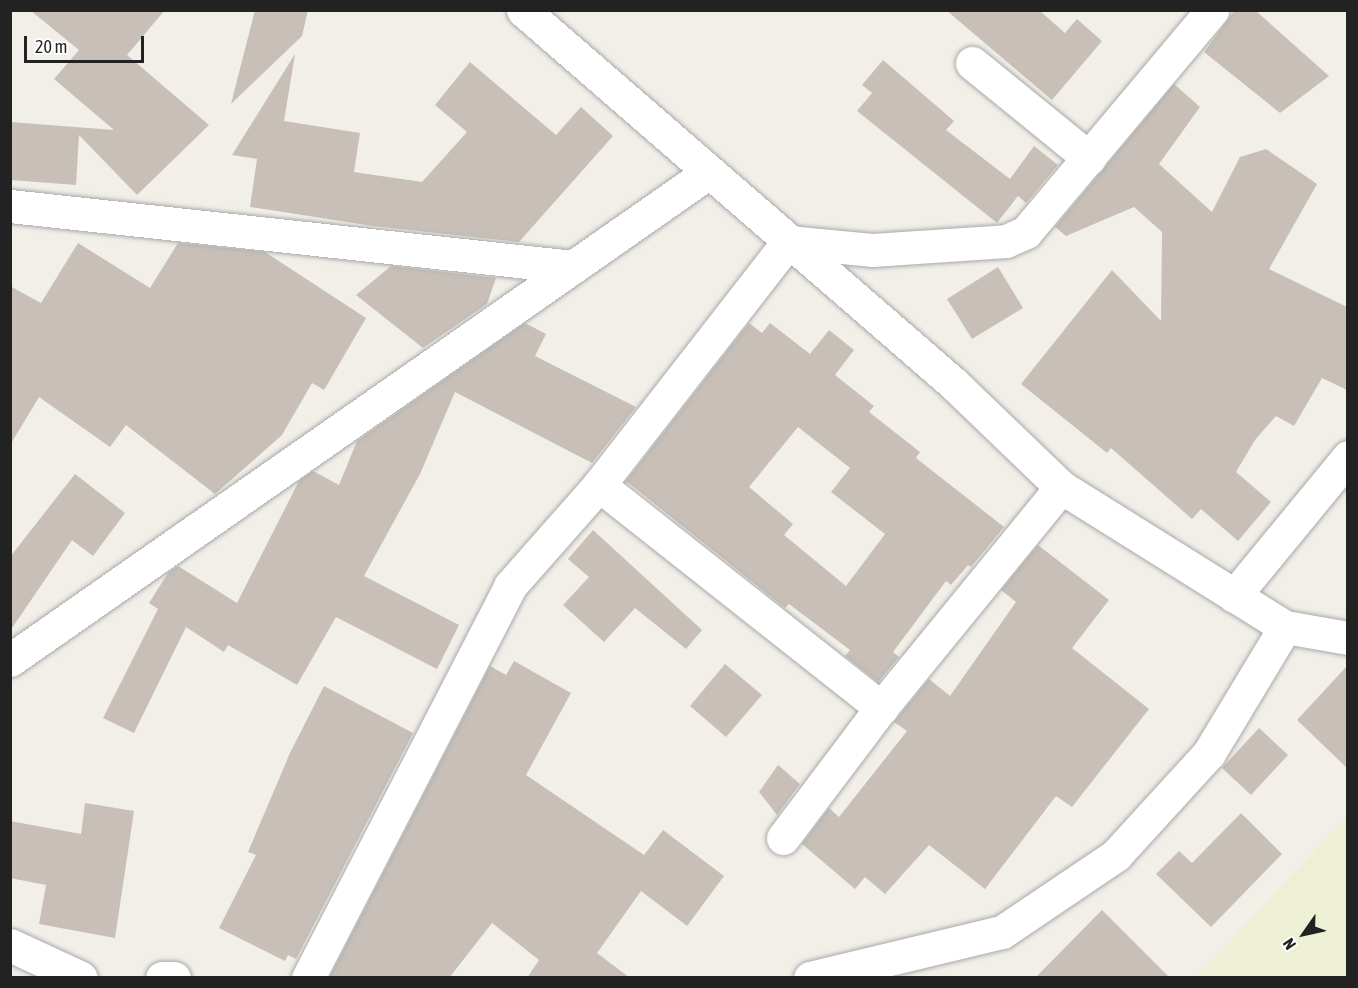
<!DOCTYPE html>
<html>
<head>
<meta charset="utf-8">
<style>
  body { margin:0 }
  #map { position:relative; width:1358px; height:988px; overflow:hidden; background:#f2efe9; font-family:"Asap Condensed",sans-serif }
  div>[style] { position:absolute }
  .farmland>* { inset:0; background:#eef0d5 }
  .building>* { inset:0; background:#c7bfb8 }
  .roads { filter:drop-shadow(0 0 2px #a9a9a9) drop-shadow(0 0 2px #a9a9a9) }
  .minor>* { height:33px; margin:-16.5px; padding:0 16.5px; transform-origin:16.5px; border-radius:16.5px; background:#fff }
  span { translate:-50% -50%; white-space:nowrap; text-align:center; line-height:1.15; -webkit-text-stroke:4.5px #fff; paint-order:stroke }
  .frame { position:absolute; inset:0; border:12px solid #222; pointer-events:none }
  .north { position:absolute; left:1274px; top:904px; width:60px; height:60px; -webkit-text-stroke:4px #fff; paint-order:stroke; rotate:236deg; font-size:16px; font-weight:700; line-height:24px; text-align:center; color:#222 }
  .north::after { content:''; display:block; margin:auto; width:21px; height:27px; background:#222; clip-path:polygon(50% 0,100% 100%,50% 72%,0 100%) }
  .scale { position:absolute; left:24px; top:36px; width:120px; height:27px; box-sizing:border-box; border:3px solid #222; border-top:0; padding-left:8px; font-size:18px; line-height:21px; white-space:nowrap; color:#222; -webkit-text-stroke:4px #fff; paint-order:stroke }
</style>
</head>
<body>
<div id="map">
  <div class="farmland">
    <div style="clip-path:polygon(1347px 816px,1347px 977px,1196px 977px)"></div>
  </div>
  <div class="building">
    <div style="clip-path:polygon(30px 10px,165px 10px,127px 55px,209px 125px,137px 195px,79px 135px,76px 185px,10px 180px,10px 122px,114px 130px,54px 79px,79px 50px)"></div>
    <div style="clip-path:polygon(255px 10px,308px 10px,302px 36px,231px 104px)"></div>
    <div style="clip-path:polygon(946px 10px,1039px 10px,1065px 33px,1077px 19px,1102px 41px,1052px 100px)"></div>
    <div style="clip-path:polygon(1235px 10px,1255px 10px,1329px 76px,1280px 113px,1204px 52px)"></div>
    <div style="clip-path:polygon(295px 54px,284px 121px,360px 133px,354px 172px,422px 182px,467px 132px,435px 105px,470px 62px,556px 135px,581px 107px,613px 136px,519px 242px,373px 226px,250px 207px,257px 159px,232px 155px)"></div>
    <div style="clip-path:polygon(883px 60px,954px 121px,946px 130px,1010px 179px,1034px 146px,1058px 165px,1026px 203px,1018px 196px,997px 223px,857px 111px,872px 93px,862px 85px)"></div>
    <div style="clip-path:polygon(1174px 84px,1200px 107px,1159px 164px,1212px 212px,1240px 157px,1266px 149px,1317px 184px,1269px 269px,1347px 307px,1347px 390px,1322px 378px,1294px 426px,1276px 416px,1255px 440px,1236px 472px,1271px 502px,1238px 541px,1201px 509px,1192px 519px,1111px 448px,1107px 453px,1021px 384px,1112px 270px,1161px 321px,1162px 232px,1134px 207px,1066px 236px,1055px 227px)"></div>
    <div style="clip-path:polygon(78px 243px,150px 288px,178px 243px,265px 252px,366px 318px,324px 390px,312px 383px,282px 435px,215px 494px,126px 425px,110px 447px,39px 397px,10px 445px,10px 286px,41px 303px)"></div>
    <div style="clip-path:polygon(391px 266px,496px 278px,487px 304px,423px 348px,356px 295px)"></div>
    <div style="clip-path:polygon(998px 267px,1023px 308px,972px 339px,947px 299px)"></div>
    <div style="clip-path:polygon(525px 323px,546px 334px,535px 356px,636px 407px,592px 463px,455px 392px,420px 474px,364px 576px,459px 625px,437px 669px,336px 617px,297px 685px,228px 645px,224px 652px,186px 627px,134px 733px,103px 718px,158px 609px,149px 603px,168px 573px,178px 566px,237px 603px,299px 481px,313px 471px,339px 485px,357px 441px)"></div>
    <div style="clip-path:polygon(evenodd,749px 323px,762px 333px,770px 323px,810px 354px,829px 330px,854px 350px,835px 375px,874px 406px,869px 412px,920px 452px,916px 458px,1004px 527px,971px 567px,968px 565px,951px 585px,946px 581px,893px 652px,899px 657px,878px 682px,845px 656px,850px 650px,789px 604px,785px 608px,626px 481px,749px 323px,798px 427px,850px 468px,831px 492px,885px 534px,846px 586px,784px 535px,793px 524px,749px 487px,798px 427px)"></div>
    <div style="clip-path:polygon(75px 474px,125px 513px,93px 556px,72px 540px,10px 631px,10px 557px)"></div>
    <div style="clip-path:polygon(593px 530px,702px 630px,686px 649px,635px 608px,604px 642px,563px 605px,589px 577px,568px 559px)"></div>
    <div style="clip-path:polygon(1038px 545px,1109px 600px,1072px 648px,1149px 709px,1072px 807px,1056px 796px,985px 889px,929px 845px,885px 894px,865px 877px,855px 889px,802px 844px,829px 808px,839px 817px,907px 731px,894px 722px,929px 679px,950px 696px,1016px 602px,1001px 590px)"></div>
    <div style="clip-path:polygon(514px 661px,571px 693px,526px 775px,644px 855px,663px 830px,724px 876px,687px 926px,641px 891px,597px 953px,630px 978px,527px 978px,539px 960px,492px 923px,449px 978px,329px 978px,490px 666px,506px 675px)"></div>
    <div style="clip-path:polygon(725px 664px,762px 695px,726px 737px,690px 706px)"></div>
    <div style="clip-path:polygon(1347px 666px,1347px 768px,1297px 720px)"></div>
    <div style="clip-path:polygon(324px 686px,413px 733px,296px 959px,288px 955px,285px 961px,219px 928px,256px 855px,248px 852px,290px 753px)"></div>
    <div style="clip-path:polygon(1259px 728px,1288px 755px,1251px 795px,1222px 768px)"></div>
    <div style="clip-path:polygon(778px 765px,800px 784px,777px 815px,759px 792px)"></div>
    <div style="clip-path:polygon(85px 803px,134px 811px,115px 938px,39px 924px,46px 885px,10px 878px,10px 821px,81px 834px)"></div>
    <div style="clip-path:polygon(1241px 813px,1282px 854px,1211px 927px,1156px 874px,1179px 851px,1192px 863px)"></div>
    <div style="clip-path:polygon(1102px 910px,1170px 978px,1035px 978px)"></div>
  </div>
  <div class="roads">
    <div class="minor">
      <div style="left:523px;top:10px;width:571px;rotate:40.95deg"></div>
      <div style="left:954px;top:384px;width:149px;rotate:43.9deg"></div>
      <div style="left:1061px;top:487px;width:264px;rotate:32deg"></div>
      <div style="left:1285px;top:627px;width:64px;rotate:9.9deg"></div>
      <div style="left:972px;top:63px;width:151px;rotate:39.1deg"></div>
      <div style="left:10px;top:206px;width:566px;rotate:6.18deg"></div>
      <div style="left:788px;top:242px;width:308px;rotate:127.9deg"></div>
      <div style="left:599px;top:485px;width:360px;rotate:38.3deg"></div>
      <div style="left:788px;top:242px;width:84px;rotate:5.4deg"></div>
      <div style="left:872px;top:250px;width:134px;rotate:-3.8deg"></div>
      <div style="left:1006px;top:241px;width:22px;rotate:-24deg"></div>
      <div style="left:1026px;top:232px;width:290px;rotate:-50deg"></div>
      <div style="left:1234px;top:596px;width:180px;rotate:-50.6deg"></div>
      <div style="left:10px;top:660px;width:852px;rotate:-34.92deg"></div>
      <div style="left:783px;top:838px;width:163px;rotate:-53deg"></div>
      <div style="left:881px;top:708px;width:285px;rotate:-50.8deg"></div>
      <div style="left:10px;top:945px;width:78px;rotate:24.9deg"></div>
      <div style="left:162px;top:978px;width:12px"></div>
      <div style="left:308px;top:978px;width:441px;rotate:-62.7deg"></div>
      <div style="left:510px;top:586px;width:135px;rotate:-48.6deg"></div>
      <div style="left:810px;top:978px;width:197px;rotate:-13.5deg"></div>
      <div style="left:1002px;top:932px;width:138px;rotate:-34deg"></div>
      <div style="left:1116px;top:855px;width:138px;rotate:-47.6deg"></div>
      <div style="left:1209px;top:753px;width:147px;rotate:-58.9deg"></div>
    </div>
  </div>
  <div class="frame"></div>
  <div class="north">N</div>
  <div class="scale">20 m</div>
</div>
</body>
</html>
